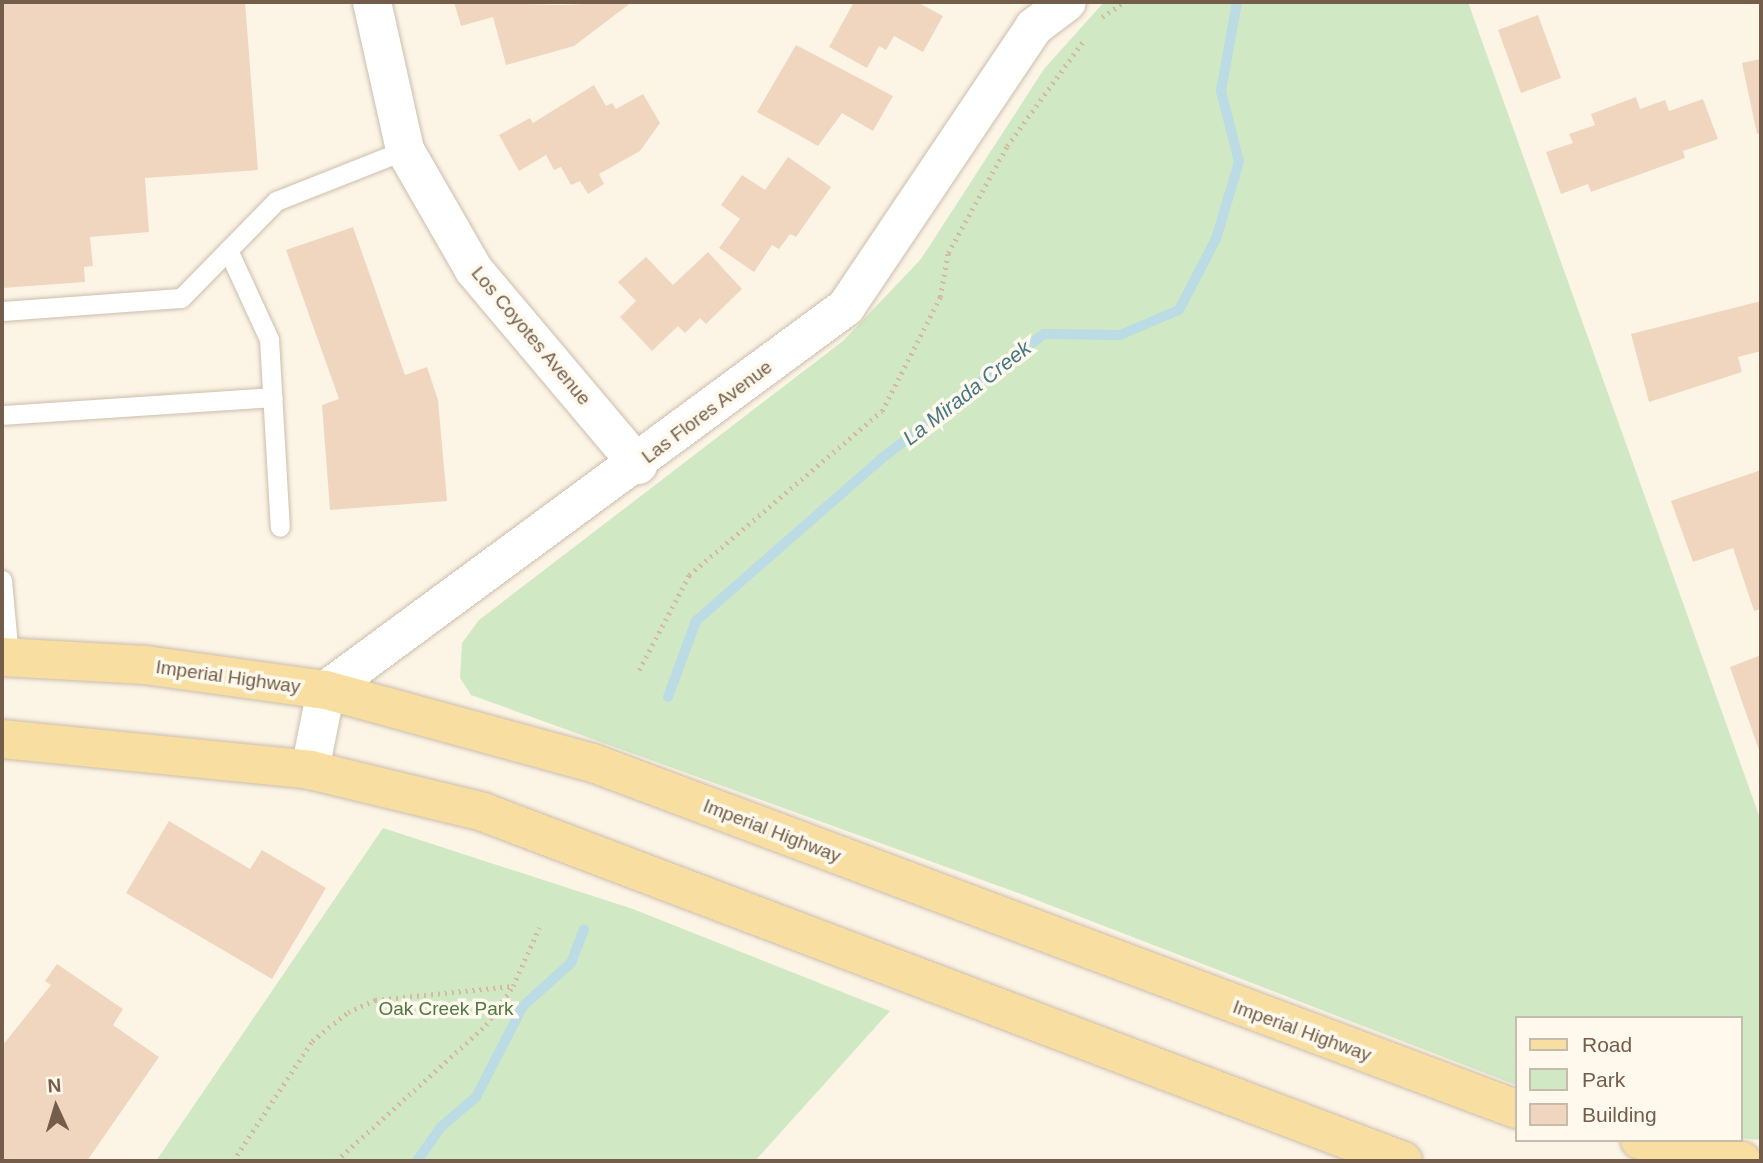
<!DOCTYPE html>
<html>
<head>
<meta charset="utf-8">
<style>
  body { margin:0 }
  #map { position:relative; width:1763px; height:1163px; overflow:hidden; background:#fcf5e6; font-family:Helvetica,sans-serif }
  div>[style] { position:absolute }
  .green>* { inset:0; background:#d0e9c4 }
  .stream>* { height:10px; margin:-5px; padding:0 5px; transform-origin:5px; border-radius:5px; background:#bbdbe5 }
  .building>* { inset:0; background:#f0d6be }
  .path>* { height:4.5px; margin-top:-2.25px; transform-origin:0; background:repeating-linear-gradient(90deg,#d5b9a1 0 2px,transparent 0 7px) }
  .roads { filter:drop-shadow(0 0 2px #cdbdac) drop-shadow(0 0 2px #cdbdac) }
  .lane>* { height:19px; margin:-9.5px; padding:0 9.5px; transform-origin:9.5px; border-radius:9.5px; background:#fff }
  .street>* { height:38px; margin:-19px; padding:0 19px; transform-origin:19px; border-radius:19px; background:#fff }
  .secondary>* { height:38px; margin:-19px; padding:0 19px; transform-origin:19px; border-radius:19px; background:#fff }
  .primary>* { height:38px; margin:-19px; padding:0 19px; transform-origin:19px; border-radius:19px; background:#f8dea0 }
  span { translate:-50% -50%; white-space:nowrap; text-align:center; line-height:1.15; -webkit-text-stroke:7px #fef9ec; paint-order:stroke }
  .street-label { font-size:19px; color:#745d4b }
  .park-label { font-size:19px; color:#4f7943 }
  .water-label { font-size:21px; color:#467787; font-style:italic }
  .frame { position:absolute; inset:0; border:4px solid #745d4b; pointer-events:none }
  .legend { position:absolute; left:1515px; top:1016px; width:228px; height:126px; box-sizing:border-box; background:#fef9ec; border:2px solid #c7bbac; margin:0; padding:9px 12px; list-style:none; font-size:21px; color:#745d4b }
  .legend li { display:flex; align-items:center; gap:14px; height:35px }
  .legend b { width:35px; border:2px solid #c7bbac }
  .north { position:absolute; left:21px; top:1072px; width:70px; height:70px; -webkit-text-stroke:5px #fef9ec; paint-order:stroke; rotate:356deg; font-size:19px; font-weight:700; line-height:28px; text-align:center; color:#745d4b }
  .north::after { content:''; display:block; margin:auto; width:24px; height:32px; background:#745d4b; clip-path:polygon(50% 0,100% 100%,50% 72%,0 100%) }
</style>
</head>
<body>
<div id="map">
  <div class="green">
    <div style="clip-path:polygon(1104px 2px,1468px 2px,1761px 821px,1761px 1140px,1740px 1138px,1740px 1018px,1516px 1018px,1516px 1085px,1021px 894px,471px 695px,460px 678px,462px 643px,479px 620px,843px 341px,921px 259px,1044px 69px)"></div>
    <div style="clip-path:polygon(383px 828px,633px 909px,890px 1011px,755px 1161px,156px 1161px)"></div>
  </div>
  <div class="stream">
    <div style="left:668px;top:697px;width:81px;rotate:-69.8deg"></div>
    <div style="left:696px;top:621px;width:246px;rotate:-41.2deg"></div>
    <div style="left:881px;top:459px;width:143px;rotate:-37.9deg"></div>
    <div style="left:994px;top:371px;width:62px;rotate:-36.5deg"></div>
    <div style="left:1044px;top:334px;width:76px;rotate:0.8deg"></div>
    <div style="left:1120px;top:335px;width:64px;rotate:-23deg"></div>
    <div style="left:1179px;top:310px;width:80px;rotate:-62.5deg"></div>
    <div style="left:1216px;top:239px;width:80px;rotate:-73.4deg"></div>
    <div style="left:1239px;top:162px;width:73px;rotate:-104.2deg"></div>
    <div style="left:1221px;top:91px;width:90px;rotate:-79.8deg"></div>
    <div style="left:417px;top:1161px;width:42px;rotate:-54.8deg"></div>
    <div style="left:441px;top:1127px;width:46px;rotate:-40.6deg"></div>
    <div style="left:476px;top:1097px;width:102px;rotate:-62.7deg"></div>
    <div style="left:523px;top:1006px;width:64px;rotate:-41.9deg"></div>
    <div style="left:571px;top:963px;width:36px;rotate:-69deg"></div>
  </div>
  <div class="building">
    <div style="clip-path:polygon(2px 2px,245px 2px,258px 170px,145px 178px,149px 232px,90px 237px,93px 266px,84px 267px,85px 282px,2px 288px)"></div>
    <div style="clip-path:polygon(454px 2px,561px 5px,632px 2px,574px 46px,506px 65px,493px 17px,461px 26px)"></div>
    <div style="clip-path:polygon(854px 2px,917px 2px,943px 16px,923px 52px,894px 36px,886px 50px,879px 46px,867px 68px,829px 47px)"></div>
    <div style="clip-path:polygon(1538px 15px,1561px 78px,1521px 93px,1498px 30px)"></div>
    <div style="clip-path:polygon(796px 45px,893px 96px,873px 131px,842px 113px,818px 146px,757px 112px)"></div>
    <div style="clip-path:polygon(1761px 59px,1761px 133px,1757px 134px,1742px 63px)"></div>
    <div style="clip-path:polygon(594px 85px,606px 106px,612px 103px,616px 109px,643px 94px,660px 123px,640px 151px,599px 174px,604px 184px,588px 194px,580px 181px,571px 185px,561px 167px,554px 170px,546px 155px,519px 171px,499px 135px,530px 118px,533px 123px)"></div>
    <div style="clip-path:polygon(1636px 97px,1640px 109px,1665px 100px,1669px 111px,1703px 99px,1718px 139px,1683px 151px,1685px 158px,1591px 192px,1588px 184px,1561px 194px,1546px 152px,1573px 143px,1569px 134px,1595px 125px,1591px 114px)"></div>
    <div style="clip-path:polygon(788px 157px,831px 187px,796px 237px,790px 234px,779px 249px,772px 245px,754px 272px,719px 248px,740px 219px,721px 205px,742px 175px,765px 190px)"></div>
    <div style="clip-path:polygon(353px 227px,405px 375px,427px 367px,438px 400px,447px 501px,330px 510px,322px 405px,339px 399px,286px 250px)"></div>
    <div style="clip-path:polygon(708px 252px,742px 289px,706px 324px,700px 318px,685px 333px,678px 326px,652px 351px,620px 317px,636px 301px,618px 282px,646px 257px,673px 285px)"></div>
    <div style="clip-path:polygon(1761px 301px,1761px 351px,1738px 357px,1742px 372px,1649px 402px,1631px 334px)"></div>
    <div style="clip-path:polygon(1761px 470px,1761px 609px,1754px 611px,1733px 548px,1693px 562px,1671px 501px)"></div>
    <div style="clip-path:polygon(1761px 655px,1761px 756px,1730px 667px)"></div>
    <div style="clip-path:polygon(169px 821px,250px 869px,262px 850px,326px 888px,272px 979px,126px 893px)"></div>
    <div style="clip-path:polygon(57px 964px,123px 1009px,113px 1025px,159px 1057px,87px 1161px,2px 1161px,2px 1046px,51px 985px,45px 981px)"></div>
  </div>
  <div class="path">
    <div style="left:1102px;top:17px;width:27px;rotate:-34deg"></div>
    <div style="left:639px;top:670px;width:107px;rotate:-62.2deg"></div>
    <div style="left:689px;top:575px;width:253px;rotate:-40.4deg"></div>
    <div style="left:882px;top:411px;width:128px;rotate:-63deg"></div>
    <div style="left:940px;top:297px;width:45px;rotate:-79.7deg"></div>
    <div style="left:948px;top:253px;width:122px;rotate:-61.1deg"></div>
    <div style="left:1007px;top:146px;width:131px;rotate:-54deg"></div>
    <div style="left:233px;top:1161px;width:144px;rotate:-56.6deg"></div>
    <div style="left:312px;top:1041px;width:46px;rotate:-38.9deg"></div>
    <div style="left:348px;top:1012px;width:30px;rotate:-24deg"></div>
    <div style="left:375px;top:1000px;width:139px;rotate:-5.8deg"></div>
    <div style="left:513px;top:986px;width:64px;rotate:-65.9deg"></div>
    <div style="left:336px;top:1161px;width:202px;rotate:-42.2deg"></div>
    <div style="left:486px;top:1025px;width:47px;rotate:-55.3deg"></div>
  </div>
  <div class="roads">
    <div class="lane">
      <div style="left:228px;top:250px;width:98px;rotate:65.3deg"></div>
      <div style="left:269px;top:339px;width:188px;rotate:86.7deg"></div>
      <div style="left:2px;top:311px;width:179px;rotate:-4.2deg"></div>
      <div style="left:181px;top:298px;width:136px;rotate:-45.6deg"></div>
      <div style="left:276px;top:201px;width:139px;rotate:-21.6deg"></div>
      <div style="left:2px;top:415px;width:271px;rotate:-3.8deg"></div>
      <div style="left:2px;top:580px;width:77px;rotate:84.8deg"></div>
    </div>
    <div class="street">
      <div style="left:372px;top:2px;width:152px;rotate:77.4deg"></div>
      <div style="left:405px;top:150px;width:138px;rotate:60.1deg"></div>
      <div style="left:474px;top:270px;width:255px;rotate:49.9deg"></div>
    </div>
    <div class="secondary">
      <div style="left:310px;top:770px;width:82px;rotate:-78.7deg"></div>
      <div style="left:326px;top:690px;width:646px;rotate:-36.37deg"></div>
      <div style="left:846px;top:307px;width:337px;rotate:-56.1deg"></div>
      <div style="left:1034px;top:27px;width:41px;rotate:-37.1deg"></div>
    </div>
    <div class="primary">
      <div style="left:2px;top:657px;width:143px;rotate:3.2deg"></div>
      <div style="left:145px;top:665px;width:183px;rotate:7.9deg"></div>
      <div style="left:326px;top:690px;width:277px;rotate:15.3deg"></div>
      <div style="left:593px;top:763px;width:986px;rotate:20.55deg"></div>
      <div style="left:2px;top:739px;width:310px;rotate:5.7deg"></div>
      <div style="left:310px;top:770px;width:178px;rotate:13.6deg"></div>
      <div style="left:483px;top:812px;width:984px;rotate:20.77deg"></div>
      <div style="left:1640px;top:1140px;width:104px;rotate:11.6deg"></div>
    </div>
  </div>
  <div class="street-label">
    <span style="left:531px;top:336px;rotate:50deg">Los Coyotes Avenue</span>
    <span style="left:707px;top:412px;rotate:-37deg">Las Flores Avenue</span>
    <span style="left:228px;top:677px;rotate:8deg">Imperial Highway</span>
    <span style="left:772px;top:831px;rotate:21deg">Imperial Highway</span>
    <span style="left:1302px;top:1031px;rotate:20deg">Imperial Highway</span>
  </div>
  <div class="park-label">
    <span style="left:446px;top:1009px">Oak Creek Park</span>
  </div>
  <div class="water-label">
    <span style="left:967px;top:393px;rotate:-38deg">La Mirada Creek</span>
  </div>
  <div class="frame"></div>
  <ul class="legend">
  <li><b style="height:9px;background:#f8dea0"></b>Road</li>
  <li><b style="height:19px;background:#d0e9c4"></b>Park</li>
  <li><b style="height:19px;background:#f0d6be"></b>Building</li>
  </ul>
  <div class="north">N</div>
</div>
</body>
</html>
